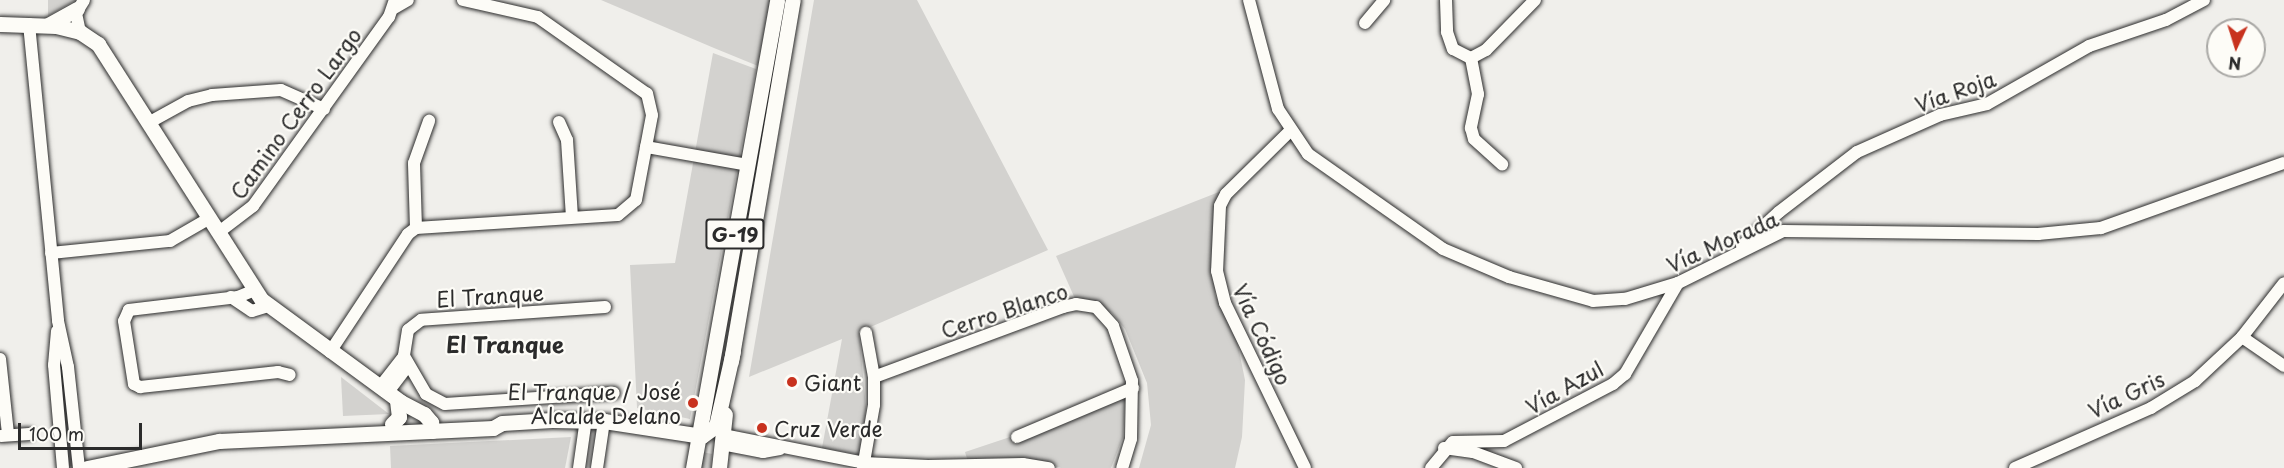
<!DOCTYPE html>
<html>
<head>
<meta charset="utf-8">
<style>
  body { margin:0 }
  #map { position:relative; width:2284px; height:468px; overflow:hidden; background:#f0efeb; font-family:"Playpen Sans",sans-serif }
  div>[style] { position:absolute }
  .green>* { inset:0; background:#d3d2cf }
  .roads { filter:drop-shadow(0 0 2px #2b2b2b) drop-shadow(0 0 2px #2b2b2b) }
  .minor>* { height:12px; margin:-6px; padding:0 6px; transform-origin:6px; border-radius:6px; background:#fdfcf7 }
  .major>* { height:15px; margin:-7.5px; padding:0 7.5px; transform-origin:7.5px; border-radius:7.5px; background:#fdfcf7 }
  .dots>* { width:16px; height:16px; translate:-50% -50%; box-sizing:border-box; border:3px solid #fdfcf7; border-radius:50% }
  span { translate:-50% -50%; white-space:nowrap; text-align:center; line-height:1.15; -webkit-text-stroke:4.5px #fdfcf7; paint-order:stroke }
  .shield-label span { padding:2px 4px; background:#fdfcf7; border:2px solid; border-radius:4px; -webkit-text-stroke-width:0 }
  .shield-label { font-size:20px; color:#2b2b2b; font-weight:700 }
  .street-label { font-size:21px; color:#2b2b2b }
  .poi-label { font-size:21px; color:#2b2b2b }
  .left { translate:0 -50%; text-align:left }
  .right { translate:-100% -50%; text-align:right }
  .neighbourhood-label { font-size:22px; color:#2b2b2b; font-weight:700 }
  .north { position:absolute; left:2206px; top:18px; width:60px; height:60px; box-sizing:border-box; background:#fdfcf7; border:2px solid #a9a8a5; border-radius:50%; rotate:184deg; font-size:16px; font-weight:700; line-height:24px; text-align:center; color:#2b2b2b }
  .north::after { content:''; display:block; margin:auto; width:21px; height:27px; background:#c8321e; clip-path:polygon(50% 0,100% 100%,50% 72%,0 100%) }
  .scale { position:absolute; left:18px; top:423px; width:124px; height:27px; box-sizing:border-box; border:3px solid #2b2b2b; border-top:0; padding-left:8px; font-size:18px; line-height:21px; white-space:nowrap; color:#2b2b2b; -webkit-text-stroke:4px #fdfcf7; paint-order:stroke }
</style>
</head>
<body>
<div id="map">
  <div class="green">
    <div style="clip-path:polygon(48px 0,76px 0,48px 16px)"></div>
    <div style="clip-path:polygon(601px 0,770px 0,758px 66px,714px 48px)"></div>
    <div style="clip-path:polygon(814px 0,917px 0,1048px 250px,859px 332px,866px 408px,862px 455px,822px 448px,842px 339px,749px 377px)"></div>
    <div style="clip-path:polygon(713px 53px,756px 69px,690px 419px,637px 408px,630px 265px,675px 263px)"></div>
    <div style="clip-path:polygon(1224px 190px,1218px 211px,1215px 295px,1237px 341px,1245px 380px,1242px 437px,1235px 468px,1139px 468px,1151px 425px,1147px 383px,1125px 329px,1112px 313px,1093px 303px,1076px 301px,1056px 256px)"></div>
    <div style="clip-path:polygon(59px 350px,62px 351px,74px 466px,69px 466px)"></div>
    <div style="clip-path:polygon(341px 377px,389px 414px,343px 416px)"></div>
    <div style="clip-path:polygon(1125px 398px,1123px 437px,1111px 468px,1061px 468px,1029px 460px,968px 462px,965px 452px,1010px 437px,1025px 440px)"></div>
    <div style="clip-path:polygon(571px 437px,565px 468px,391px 468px,390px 446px)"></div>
    <div style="clip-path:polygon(702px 452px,712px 454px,711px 468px,699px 468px)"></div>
  </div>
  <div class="roads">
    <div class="minor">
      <div style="left:1249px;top:0;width:113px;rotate:75.1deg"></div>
      <div style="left:1278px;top:109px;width:54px;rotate:56.3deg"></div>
      <div style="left:1308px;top:154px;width:165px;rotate:35.1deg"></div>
      <div style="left:1443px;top:249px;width:72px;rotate:23deg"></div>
      <div style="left:1509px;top:277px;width:87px;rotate:15.9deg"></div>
      <div style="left:1593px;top:301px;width:32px;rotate:-4deg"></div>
      <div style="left:1625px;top:299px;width:55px;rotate:-16.8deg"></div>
      <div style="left:1678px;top:283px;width:117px;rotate:-26.3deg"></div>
      <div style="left:1783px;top:231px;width:255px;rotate:0.7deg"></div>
      <div style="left:2038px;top:234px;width:63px;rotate:-5.4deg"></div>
      <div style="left:2101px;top:228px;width:194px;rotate:-19.6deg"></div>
      <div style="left:1446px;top:0;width:32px;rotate:88deg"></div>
      <div style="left:1447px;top:32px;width:18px;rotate:71deg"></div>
      <div style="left:1453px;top:49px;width:20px;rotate:27deg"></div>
      <div style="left:1471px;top:58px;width:17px;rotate:-28deg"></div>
      <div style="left:1486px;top:50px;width:70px;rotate:-45.6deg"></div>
      <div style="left:394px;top:8px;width:16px;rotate:-30deg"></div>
      <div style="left:1365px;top:23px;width:30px;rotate:-50deg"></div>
      <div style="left:29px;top:24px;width:298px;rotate:84.4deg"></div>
      <div style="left:58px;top:321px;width:47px;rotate:77.7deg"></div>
      <div style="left:68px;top:367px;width:102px;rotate:83.8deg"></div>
      <div style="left:80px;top:32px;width:19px;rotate:-102deg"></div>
      <div style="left:76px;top:13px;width:15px;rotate:-58deg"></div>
      <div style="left:1471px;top:58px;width:37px;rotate:79deg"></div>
      <div style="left:1478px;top:94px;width:35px;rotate:102deg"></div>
      <div style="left:1471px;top:128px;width:11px;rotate:75deg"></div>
      <div style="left:1474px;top:139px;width:38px;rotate:42deg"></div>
      <div style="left:150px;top:122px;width:43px;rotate:-28.9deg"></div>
      <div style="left:188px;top:101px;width:25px;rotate:-14deg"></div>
      <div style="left:212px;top:95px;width:69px;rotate:-4.1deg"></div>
      <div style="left:281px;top:90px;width:47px;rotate:23.8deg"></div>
      <div style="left:559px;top:122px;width:20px;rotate:66deg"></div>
      <div style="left:567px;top:140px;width:77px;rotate:86.3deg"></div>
      <div style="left:1291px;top:130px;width:91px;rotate:135.4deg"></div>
      <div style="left:1226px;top:194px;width:13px;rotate:117deg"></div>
      <div style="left:1220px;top:206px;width:65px;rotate:92.6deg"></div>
      <div style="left:1217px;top:271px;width:33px;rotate:76deg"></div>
      <div style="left:1225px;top:303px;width:183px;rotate:64.1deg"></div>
      <div style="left:646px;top:147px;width:104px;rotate:10deg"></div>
      <div style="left:416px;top:228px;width:65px;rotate:-91.8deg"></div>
      <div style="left:414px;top:163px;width:45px;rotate:-70.3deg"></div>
      <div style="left:219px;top:232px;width:43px;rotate:-37.4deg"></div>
      <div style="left:253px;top:206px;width:233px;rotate:-54.3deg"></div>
      <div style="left:389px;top:17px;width:18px;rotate:-71deg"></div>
      <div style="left:1742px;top:246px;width:50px;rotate:-42.6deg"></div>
      <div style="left:1779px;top:212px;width:98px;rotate:-37.6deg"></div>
      <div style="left:1857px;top:152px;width:91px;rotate:-24deg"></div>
      <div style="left:1940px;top:115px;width:48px;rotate:-13.2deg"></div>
      <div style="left:1987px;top:104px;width:117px;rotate:-29.6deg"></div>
      <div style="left:2089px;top:46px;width:81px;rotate:-18.7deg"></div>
      <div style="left:2166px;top:20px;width:43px;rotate:-27.8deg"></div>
      <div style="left:51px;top:253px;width:120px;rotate:-5.8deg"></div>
      <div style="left:170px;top:241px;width:46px;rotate:-29.9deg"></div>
      <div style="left:255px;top:290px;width:18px;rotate:158deg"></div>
      <div style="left:238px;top:297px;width:110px;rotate:173.2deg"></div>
      <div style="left:129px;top:310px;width:12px;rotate:114deg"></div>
      <div style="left:124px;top:321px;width:64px;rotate:81deg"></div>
      <div style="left:134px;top:384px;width:7px;rotate:27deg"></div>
      <div style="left:140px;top:387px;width:139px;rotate:-6.2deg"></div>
      <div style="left:278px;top:372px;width:12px;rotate:14deg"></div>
      <div style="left:231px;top:297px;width:25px;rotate:34deg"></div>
      <div style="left:252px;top:311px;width:17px;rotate:-17deg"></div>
      <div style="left:605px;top:307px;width:184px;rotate:176deg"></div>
      <div style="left:421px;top:320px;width:16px;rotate:142deg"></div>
      <div style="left:408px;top:330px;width:26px;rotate:99deg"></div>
      <div style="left:404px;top:356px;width:44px;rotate:59.9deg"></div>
      <div style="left:426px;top:394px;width:21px;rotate:28deg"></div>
      <div style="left:445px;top:404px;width:169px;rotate:-3.7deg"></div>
      <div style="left:57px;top:331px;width:34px;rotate:95deg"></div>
      <div style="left:54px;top:365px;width:103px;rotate:85deg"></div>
      <div style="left:2242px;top:337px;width:51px;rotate:34.6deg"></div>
      <div style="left:330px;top:352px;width:141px;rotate:-56.5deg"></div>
      <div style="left:408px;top:234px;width:10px;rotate:-37deg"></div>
      <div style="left:416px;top:228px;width:202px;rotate:-3.7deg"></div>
      <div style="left:618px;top:215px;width:23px;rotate:-40deg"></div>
      <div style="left:636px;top:200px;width:86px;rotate:-79.3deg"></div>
      <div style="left:652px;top:115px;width:22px;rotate:-103deg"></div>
      <div style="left:647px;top:94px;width:133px;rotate:-144.8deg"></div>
      <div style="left:538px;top:17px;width:77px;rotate:-167.2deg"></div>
      <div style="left:0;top:359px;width:75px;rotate:83.9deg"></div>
      <div style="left:874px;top:377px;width:202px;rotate:-20.3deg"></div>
      <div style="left:1063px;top:307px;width:13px;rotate:-13deg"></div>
      <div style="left:1076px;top:304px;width:20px;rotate:9deg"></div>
      <div style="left:1096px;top:307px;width:25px;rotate:48deg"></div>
      <div style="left:1113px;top:326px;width:58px;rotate:70.9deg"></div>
      <div style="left:1132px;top:381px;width:58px;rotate:91deg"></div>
      <div style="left:1131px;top:439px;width:30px;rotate:107deg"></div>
      <div style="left:380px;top:387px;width:39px;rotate:-52deg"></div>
      <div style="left:388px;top:392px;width:34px;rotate:-53deg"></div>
      <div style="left:723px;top:435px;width:144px;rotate:11.2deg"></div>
      <div style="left:864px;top:463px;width:64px;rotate:2.7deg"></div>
      <div style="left:928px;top:466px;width:95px;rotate:-1.2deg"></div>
      <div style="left:1023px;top:464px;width:26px;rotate:9deg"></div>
      <div style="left:1px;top:436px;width:28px;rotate:-4deg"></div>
      <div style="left:1017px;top:437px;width:126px;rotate:-22.9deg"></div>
      <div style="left:722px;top:444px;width:42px;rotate:11deg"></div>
      <div style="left:763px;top:452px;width:17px;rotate:-10deg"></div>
      <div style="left:1444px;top:448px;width:29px;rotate:8deg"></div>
      <div style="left:1473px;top:452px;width:46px;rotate:20.4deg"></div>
      <div style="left:579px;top:468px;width:49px;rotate:-81.9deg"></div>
      <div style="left:597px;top:468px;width:48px;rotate:-81.5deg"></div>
      <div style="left:863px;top:468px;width:64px;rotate:-80.1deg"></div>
      <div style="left:874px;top:405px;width:28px;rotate:-90deg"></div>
      <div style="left:874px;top:377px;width:45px;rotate:-100.3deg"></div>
      <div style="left:1431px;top:468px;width:34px;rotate:-50deg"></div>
      <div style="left:1453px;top:442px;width:51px;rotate:-1.1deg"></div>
      <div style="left:1504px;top:441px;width:123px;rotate:-27.6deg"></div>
      <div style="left:1613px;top:384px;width:16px;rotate:-40deg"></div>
      <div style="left:1625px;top:374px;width:105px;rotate:-59.8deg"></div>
      <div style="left:2015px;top:468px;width:149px;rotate:-23.8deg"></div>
      <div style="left:2151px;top:408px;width:52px;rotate:-31.5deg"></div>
      <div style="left:2195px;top:381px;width:64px;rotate:-43.1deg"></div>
      <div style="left:2242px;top:337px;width:68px;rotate:-52.1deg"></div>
    </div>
    <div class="major">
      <div style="left:0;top:24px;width:56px;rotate:2deg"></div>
      <div style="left:56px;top:26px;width:25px;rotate:14deg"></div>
      <div style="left:80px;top:32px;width:22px;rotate:34deg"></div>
      <div style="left:98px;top:44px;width:304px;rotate:57.4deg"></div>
      <div style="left:262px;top:300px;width:172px;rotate:36.3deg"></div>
      <div style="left:401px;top:402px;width:26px;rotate:28deg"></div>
      <div style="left:424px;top:414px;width:11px;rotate:49deg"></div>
      <div style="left:431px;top:422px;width:9px;rotate:84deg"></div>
      <div style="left:48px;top:25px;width:33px;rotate:-29deg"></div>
      <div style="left:731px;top:361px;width:366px;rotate:-80.3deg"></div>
      <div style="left:392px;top:424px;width:10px;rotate:-45deg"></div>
      <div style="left:399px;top:417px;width:17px;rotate:-97deg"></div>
      <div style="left:87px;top:468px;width:135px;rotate:-11.6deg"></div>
      <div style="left:219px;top:441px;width:274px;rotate:-2.7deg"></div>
      <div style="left:493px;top:428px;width:10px;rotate:-29deg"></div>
      <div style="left:502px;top:423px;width:50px;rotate:-3.4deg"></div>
      <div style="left:552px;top:420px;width:52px;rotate:1.1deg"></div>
      <div style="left:604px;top:421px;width:99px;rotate:8.7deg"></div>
      <div style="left:702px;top:436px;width:17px;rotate:-36deg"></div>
      <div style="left:716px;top:426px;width:77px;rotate:-77.2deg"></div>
      <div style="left:693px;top:468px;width:475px;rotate:-79.8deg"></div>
      <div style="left:719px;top:468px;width:54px;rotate:-83.7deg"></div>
    </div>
  </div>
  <div class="dots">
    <div style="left:792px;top:382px;background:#c8321e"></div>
    <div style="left:693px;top:403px;background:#c8321e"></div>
    <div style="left:762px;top:428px;background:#c8321e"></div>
  </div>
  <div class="shield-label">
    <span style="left:735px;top:234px">G-19</span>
  </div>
  <div class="street-label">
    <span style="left:1955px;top:91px;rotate:-19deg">Vía Roja</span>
    <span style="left:295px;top:113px;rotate:-54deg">Camino Cerro Largo</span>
    <span style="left:1722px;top:241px;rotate:-24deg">Vía Morada</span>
    <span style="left:490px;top:295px;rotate:-4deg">El Tranque</span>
    <span style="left:1004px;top:310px;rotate:-18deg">Cerro Blanco</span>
    <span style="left:1263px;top:334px;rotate:65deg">Vía Código</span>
    <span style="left:1564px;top:387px;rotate:-29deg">Vía Azul</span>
    <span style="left:2126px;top:394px;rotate:-25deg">Vía Gris</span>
  </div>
  <div class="poi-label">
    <span class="left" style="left:804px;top:382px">Giant</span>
    <span class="right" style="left:681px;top:403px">El Tranque / José<br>Alcalde Delano</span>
    <span class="left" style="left:774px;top:428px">Cruz Verde</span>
  </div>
  <div class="neighbourhood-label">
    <span style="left:505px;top:344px">El Tranque</span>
  </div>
  <div class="north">N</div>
  <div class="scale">100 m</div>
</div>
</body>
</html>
